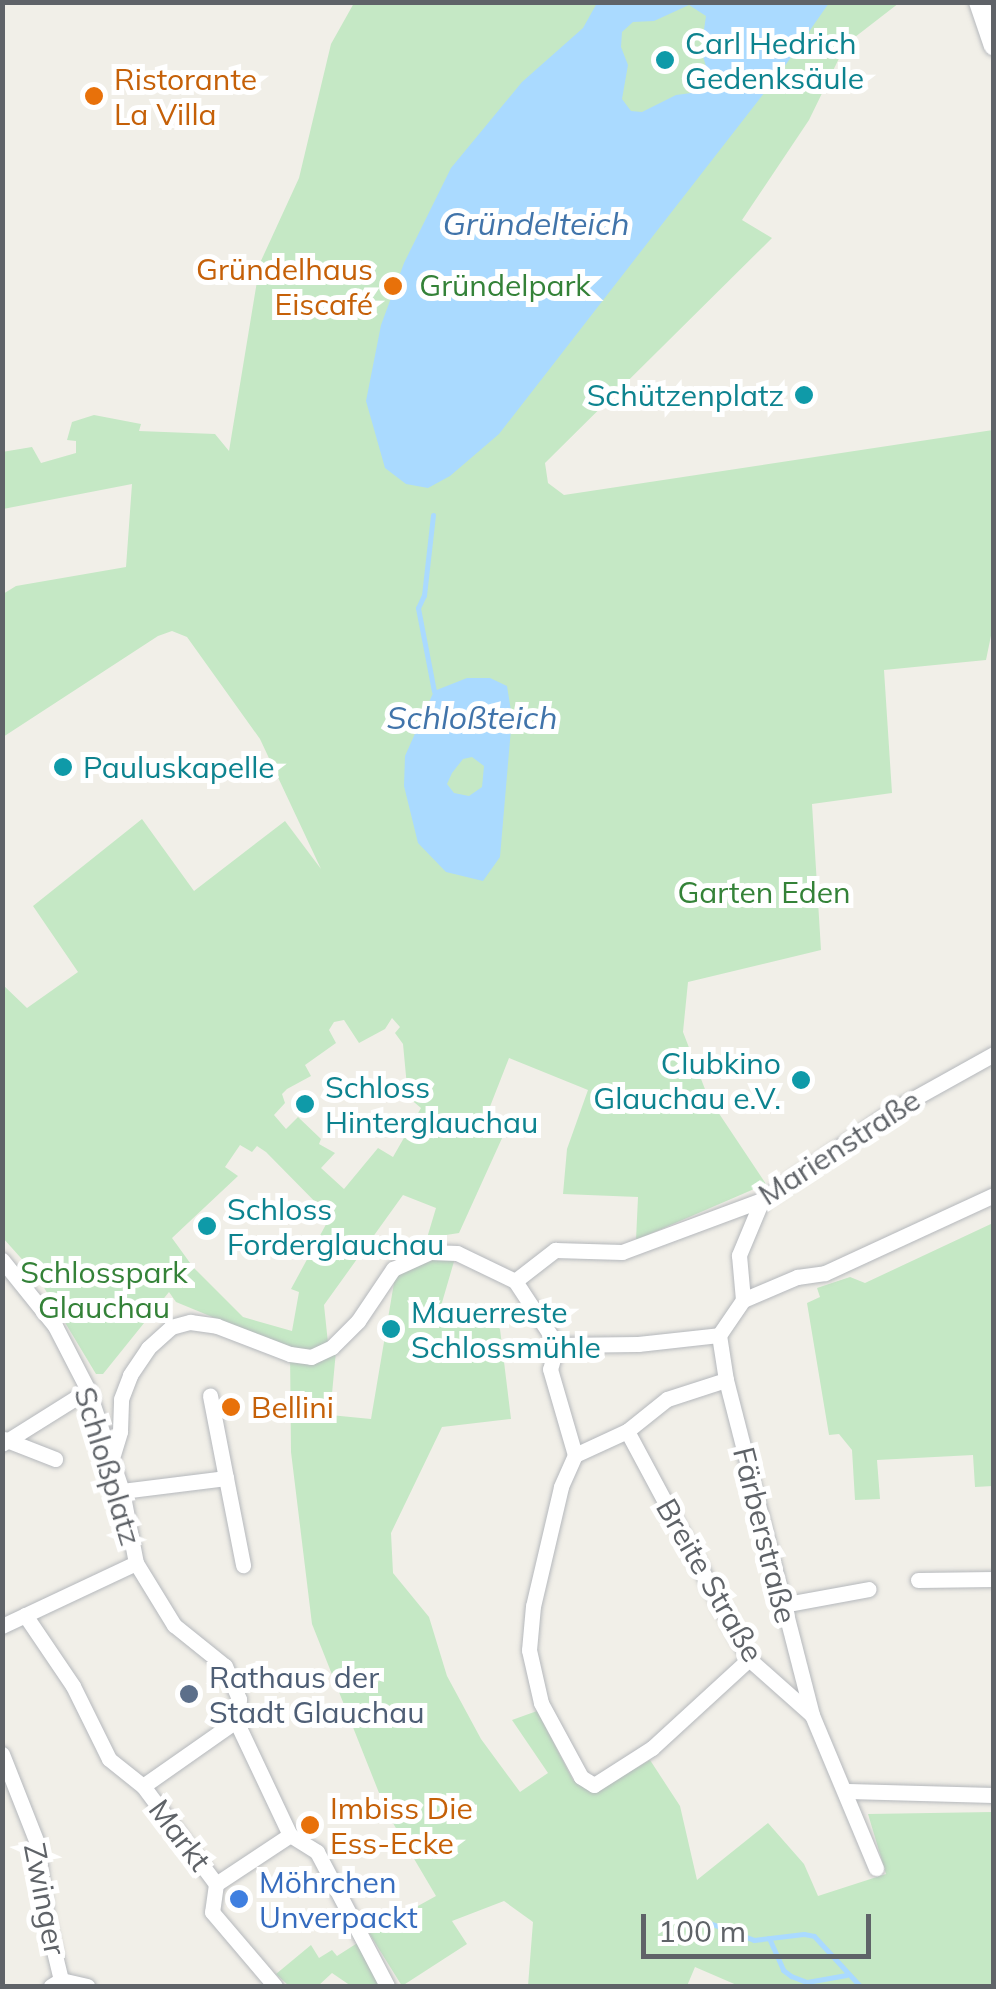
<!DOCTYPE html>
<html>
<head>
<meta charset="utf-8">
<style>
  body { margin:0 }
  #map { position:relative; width:996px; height:1989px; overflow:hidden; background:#f1efe8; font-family:Mulish,sans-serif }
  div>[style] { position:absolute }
  .green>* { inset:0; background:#c5e8c5 }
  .water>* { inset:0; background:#aadaff }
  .stream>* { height:5px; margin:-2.5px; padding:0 2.5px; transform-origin:2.5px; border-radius:2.5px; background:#aadaff }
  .roads { filter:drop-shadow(0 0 2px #b5b8bc) drop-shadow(0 0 2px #b5b8bc) }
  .minor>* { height:15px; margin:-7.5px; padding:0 7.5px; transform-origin:7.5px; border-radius:7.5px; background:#fff }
  .tertiary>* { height:20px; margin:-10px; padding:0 10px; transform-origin:10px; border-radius:10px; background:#fff }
  .dots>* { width:28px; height:28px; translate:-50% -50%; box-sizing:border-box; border:5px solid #fff; border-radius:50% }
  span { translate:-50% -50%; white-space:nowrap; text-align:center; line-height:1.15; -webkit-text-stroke:10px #fff; paint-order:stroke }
  .culture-label { font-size:30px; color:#0d838f }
  .left { translate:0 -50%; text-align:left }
  .right { translate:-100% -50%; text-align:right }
  .food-label { font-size:30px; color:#c56008 }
  .park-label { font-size:30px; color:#348238 }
  .street-label { font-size:30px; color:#5f6368 }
  .service-label { font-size:30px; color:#4e5e75 }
  .shop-label { font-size:30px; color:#366cbe }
  .water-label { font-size:32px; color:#4174aa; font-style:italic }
  .frame { position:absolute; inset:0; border:5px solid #5f6368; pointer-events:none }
  .scale { position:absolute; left:641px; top:1914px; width:230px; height:45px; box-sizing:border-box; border:5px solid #5f6368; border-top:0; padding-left:12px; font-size:30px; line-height:35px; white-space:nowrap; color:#5f6368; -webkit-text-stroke:8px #fff; paint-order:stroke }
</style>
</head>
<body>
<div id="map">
  <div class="green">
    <div style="clip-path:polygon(evenodd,354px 3px,899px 3px,846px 44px,809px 120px,742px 220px,772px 238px,545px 463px,548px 483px,564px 495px,993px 430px,994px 621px,986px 660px,884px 670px,892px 793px,812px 804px,821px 950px,688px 982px,683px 1032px,708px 1097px,766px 1184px,636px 1240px,638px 1197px,563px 1194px,567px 1149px,588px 1090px,509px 1058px,482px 1127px,503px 1136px,459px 1233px,427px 1238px,436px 1208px,403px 1195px,324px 1305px,328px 1343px,336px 1351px,330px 1415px,371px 1419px,396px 1271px,433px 1257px,455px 1258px,441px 1306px,488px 1316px,500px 1329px,511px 1419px,442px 1427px,391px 1533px,393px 1573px,429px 1617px,447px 1676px,481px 1739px,520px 1792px,548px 1773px,512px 1720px,537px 1711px,573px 1780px,594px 1792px,650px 1760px,680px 1806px,697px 1880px,768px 1823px,804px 1864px,818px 1896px,886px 1874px,868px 1814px,993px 1812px,993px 1986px,739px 1986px,695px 1967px,687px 1986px,528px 1986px,533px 1922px,504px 1901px,452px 1921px,467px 1944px,402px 1986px,369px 1933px,436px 1896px,387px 1813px,312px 1624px,291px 1452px,290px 1349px,176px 1302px,169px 1292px,103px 1374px,96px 1374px,37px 1276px,3px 1238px,2px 984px,27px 1008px,78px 972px,33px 906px,142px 819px,194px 891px,285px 821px,321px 869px,260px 739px,187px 637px,172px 631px,158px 636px,3px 737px,3px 594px,16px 586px,126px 567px,132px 484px,3px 509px,2px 452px,32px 447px,41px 463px,76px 453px,76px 441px,67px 440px,72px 422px,94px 415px,141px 424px,139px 431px,215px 434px,229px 451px,260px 263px,299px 178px,331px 44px,354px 3px,392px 1018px,400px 1027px,395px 1033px,403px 1044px,408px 1097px,421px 1108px,393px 1157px,378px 1148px,344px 1189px,321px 1168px,335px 1153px,319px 1144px,321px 1139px,298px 1117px,286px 1129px,274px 1115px,285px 1103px,282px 1094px,287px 1089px,311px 1076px,305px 1065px,336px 1043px,329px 1030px,334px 1022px,344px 1020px,359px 1043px,385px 1029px,392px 1018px,354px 3px,240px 1145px,252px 1152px,257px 1146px,266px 1152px,330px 1217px,291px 1289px,299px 1292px,292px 1331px,243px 1317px,193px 1267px,172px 1238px,238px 1176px,225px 1167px,240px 1145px)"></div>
    <div style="clip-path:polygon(993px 1223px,993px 1486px,975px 1487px,973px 1455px,877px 1460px,880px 1499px,855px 1500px,852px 1450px,839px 1434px,829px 1435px,807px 1303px,820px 1297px,817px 1288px,850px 1277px,865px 1283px)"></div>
    <div style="clip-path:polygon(359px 1942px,383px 1986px,351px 1986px,332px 1973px,318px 1986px,289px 1986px,276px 1974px,311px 1945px,319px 1958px,332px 1950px,337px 1956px)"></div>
  </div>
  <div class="water">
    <div style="clip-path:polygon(evenodd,597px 3px,829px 3px,782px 70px,499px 434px,450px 476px,428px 488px,406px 484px,385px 468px,366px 401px,381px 325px,404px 263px,451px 168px,522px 82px,583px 28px,597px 3px,689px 5px,706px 16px,701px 50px,709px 76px,707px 85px,699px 92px,676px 95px,642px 112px,631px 111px,622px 99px,628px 65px,621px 47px,622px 32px,633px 22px,654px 21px,689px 5px)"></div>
    <div style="clip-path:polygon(evenodd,467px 678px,490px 678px,507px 686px,512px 717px,500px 857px,483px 881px,446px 872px,418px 843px,404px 786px,405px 756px,434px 691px,467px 678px,472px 757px,484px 766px,482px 787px,469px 796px,454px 793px,447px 784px,452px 773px,463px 759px,472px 757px)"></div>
  </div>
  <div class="stream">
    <div style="left:433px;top:515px;width:81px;rotate:96.4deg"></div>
    <div style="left:424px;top:595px;width:14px;rotate:115deg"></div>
    <div style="left:418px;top:608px;width:85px;rotate:79.1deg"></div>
    <div style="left:707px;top:1922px;width:50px;rotate:21deg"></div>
    <div style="left:754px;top:1940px;width:50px;rotate:-6.8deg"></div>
    <div style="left:804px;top:1934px;width:10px;rotate:11deg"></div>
    <div style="left:814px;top:1936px;width:68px;rotate:47.4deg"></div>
    <div style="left:769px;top:1938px;width:35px;rotate:66deg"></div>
    <div style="left:783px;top:1970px;width:10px;rotate:37deg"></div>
    <div style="left:791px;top:1976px;width:17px;rotate:21deg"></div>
    <div style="left:807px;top:1982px;width:40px;rotate:-10deg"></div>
  </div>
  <div class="roads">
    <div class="minor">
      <div style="left:762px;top:1200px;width:60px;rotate:112.7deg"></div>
      <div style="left:739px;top:1255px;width:45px;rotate:84.9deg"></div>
      <div style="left:743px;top:1300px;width:42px;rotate:124.4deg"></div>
      <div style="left:719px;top:1335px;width:46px;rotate:81.2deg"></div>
      <div style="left:726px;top:1380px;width:346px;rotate:75.6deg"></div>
      <div style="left:812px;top:1715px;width:166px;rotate:67.3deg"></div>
      <div style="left:2px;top:1260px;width:85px;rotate:51.2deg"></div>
      <div style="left:55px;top:1326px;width:72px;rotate:62.7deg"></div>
      <div style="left:88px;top:1390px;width:107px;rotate:71.4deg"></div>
      <div style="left:122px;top:1491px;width:73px;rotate:79deg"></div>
      <div style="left:136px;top:1563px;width:73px;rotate:58.5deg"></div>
      <div style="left:174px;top:1625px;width:65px;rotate:38.8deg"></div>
      <div style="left:225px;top:1666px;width:36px;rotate:67deg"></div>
      <div style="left:239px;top:1699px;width:22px;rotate:98deg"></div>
      <div style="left:515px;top:1281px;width:51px;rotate:-37.8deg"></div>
      <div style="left:555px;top:1250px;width:67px;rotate:1.7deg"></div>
      <div style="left:622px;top:1252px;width:149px;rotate:-20.4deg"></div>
      <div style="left:762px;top:1200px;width:161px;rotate:-34.4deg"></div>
      <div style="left:895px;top:1109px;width:113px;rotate:-29.1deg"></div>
      <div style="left:515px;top:1281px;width:77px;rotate:56.7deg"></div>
      <div style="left:743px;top:1300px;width:59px;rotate:-23.1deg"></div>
      <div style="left:797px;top:1277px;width:28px;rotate:-8deg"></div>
      <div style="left:825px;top:1273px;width:186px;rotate:-24.8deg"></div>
      <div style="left:557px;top:1345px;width:25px;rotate:106deg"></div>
      <div style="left:550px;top:1369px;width:90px;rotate:73.8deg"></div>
      <div style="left:575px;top:1455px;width:35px;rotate:114deg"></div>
      <div style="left:561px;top:1487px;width:122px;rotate:103.2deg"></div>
      <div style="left:533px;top:1606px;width:44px;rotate:95.2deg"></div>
      <div style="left:529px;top:1650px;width:54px;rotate:77.2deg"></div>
      <div style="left:541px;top:1703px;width:84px;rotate:61.6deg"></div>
      <div style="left:581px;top:1777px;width:15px;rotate:32deg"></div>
      <div style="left:594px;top:1785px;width:69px;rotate:-32.5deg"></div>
      <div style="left:652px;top:1748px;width:132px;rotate:-42.5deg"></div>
      <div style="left:557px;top:1345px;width:81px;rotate:-0.7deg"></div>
      <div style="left:638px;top:1344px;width:81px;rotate:-6.3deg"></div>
      <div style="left:627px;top:1431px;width:259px;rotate:61.8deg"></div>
      <div style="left:749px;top:1659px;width:83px;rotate:41.6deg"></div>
      <div style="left:4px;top:1439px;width:55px;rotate:21.4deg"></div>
      <div style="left:2px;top:1444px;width:102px;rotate:-32.1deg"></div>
      <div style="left:575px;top:1455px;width:57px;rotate:-24.8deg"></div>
      <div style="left:627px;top:1431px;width:51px;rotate:-38.7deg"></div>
      <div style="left:667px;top:1399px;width:62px;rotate:-17.9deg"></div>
      <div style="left:112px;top:1458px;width:28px;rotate:-73deg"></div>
      <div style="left:120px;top:1431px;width:32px;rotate:-88deg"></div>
      <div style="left:121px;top:1399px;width:26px;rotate:-69deg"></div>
      <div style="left:130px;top:1375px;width:32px;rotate:-56deg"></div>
      <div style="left:148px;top:1348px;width:31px;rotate:-42deg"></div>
      <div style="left:171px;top:1327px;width:20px;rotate:-15deg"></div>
      <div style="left:190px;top:1322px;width:27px;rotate:8deg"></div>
      <div style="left:217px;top:1326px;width:78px;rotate:21deg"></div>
      <div style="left:290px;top:1354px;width:21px;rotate:8deg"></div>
      <div style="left:311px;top:1357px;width:23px;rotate:-25deg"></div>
      <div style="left:332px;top:1347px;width:37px;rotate:-45deg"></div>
      <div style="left:358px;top:1321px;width:63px;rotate:-56.1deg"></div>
      <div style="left:393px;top:1269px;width:41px;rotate:-24.7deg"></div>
      <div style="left:430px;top:1252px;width:27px;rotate:2deg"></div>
      <div style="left:457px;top:1253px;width:64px;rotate:25.8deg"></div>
      <div style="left:226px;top:1478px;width:89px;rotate:78.9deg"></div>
      <div style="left:122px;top:1491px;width:105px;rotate:-7.1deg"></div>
      <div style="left:226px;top:1478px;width:84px;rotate:-101deg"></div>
      <div style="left:918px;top:1580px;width:76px;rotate:-0.8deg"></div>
      <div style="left:782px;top:1605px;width:88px;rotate:-10.4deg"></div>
      <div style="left:25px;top:1615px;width:86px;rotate:55.9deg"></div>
      <div style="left:73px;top:1686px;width:81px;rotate:63.7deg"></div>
      <div style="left:109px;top:1759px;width:43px;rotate:38.5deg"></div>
      <div style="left:143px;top:1786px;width:122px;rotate:53.3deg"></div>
      <div style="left:2px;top:1626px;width:148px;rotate:-25.2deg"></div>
      <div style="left:236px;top:1721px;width:126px;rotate:64.7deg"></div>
      <div style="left:2px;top:1754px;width:96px;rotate:68.5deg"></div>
      <div style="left:37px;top:1843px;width:76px;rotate:83.2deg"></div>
      <div style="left:46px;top:1918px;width:64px;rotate:76.4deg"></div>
      <div style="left:61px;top:1980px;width:12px;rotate:149deg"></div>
      <div style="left:143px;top:1786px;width:113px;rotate:-35deg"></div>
      <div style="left:847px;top:1791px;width:147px;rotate:1.6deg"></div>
      <div style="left:290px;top:1835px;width:32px;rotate:32deg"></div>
      <div style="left:317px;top:1852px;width:151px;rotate:62.4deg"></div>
      <div style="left:216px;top:1884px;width:28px;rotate:98deg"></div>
      <div style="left:212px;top:1912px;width:97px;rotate:49.6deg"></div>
      <div style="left:216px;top:1884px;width:89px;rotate:-33.5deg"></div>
      <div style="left:61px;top:1980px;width:27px;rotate:13deg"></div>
    </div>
    <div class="tertiary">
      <div style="left:979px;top:2px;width:46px;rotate:71.2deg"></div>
    </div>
  </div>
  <div class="dots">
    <div style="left:665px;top:60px;background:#0f9aa8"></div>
    <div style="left:94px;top:96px;background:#e8710a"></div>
    <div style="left:393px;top:286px;background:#e8710a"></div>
    <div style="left:804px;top:395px;background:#0f9aa8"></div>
    <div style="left:63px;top:767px;background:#0f9aa8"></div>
    <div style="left:801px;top:1080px;background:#0f9aa8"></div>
    <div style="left:305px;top:1104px;background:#0f9aa8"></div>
    <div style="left:207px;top:1226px;background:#0f9aa8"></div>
    <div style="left:391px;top:1329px;background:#0f9aa8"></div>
    <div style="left:231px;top:1407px;background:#e8710a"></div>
    <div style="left:189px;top:1694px;background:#5c6f8a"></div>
    <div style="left:310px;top:1825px;background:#e8710a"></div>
    <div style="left:239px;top:1899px;background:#3f7fe0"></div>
  </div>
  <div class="culture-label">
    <span class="left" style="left:685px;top:60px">Carl Hedrich<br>Gedenksäule</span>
    <span class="right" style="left:784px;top:395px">Schützenplatz</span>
    <span class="left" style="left:83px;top:767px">Pauluskapelle</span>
    <span class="right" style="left:781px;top:1080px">Clubkino<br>Glauchau e.V.</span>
    <span class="left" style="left:325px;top:1104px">Schloss<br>Hinterglauchau</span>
    <span class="left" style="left:227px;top:1226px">Schloss<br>Forderglauchau</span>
    <span class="left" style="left:411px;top:1329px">Mauerreste<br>Schlossmühle</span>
  </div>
  <div class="food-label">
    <span class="left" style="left:114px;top:96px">Ristorante<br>La Villa</span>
    <span class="right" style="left:373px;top:286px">Gründelhaus<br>Eiscafé</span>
    <span class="left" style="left:251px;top:1407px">Bellini</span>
    <span class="left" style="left:330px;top:1825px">Imbiss Die<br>Ess-Ecke</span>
  </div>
  <div class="park-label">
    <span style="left:505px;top:285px">Gründelpark</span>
    <span style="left:764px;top:892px">Garten Eden</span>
    <span style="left:104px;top:1289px">Schlosspark<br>Glauchau</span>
  </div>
  <div class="street-label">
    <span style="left:839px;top:1147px;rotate:-33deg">Marienstraße</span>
    <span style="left:108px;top:1466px;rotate:73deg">Schloßplatz</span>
    <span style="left:765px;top:1535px;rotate:76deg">Färberstraße</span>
    <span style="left:710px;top:1580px;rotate:60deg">Breite Straße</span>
    <span style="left:180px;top:1835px;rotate:53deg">Markt</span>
    <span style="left:45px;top:1899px;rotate:79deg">Zwinger</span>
  </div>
  <div class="service-label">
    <span class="left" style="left:209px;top:1694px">Rathaus der<br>Stadt Glauchau</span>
  </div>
  <div class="shop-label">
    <span class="left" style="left:259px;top:1899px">Möhrchen<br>Unverpackt</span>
  </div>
  <div class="water-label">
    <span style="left:536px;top:223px">Gründelteich</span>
    <span style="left:472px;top:717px">Schloßteich</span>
  </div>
  <div class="frame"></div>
  <div class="scale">100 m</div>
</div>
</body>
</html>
